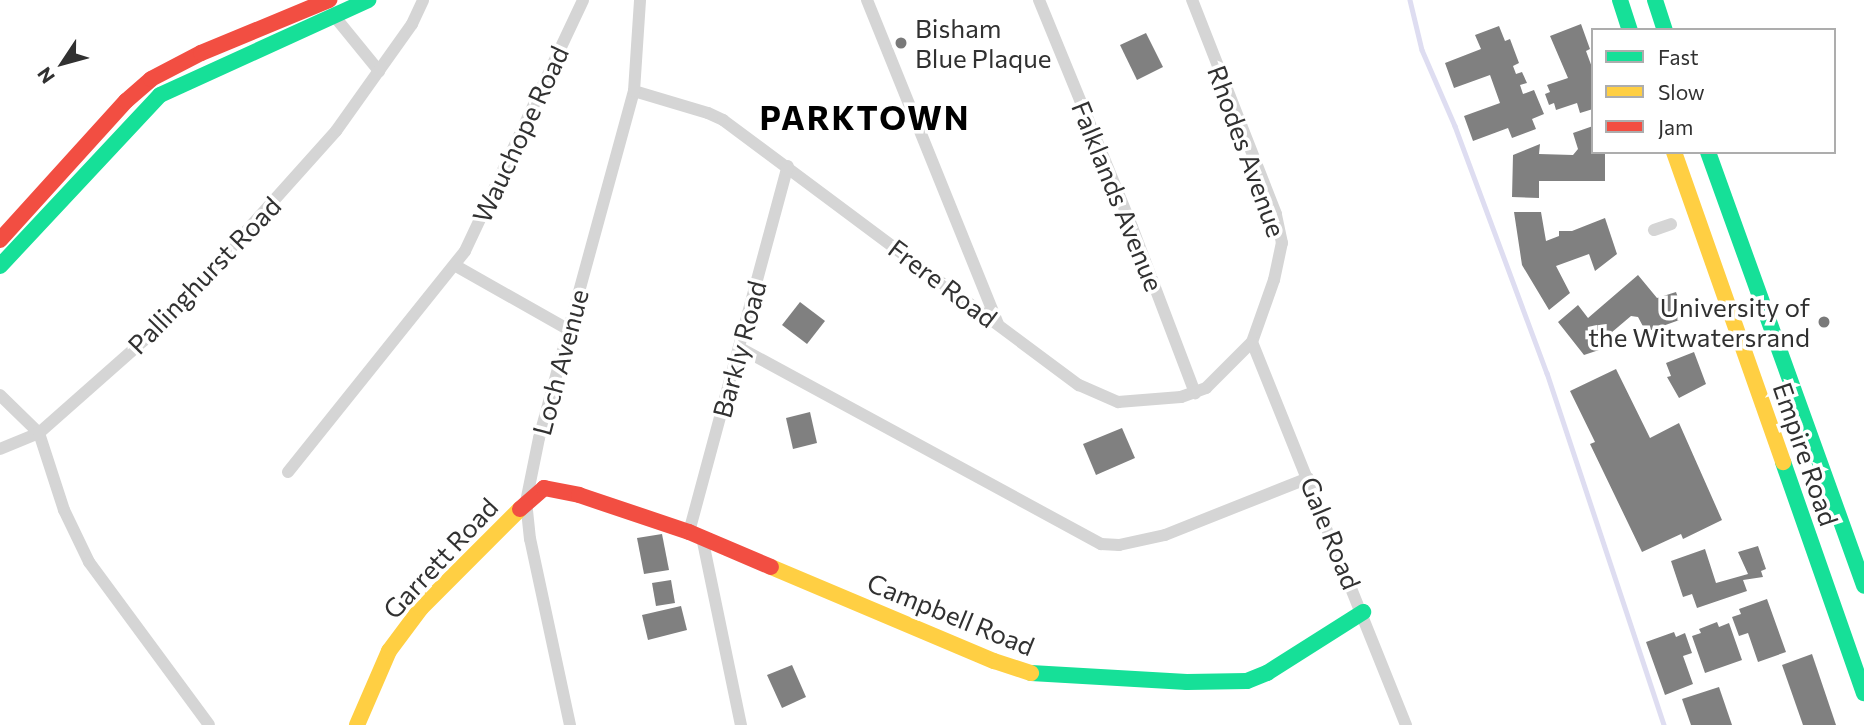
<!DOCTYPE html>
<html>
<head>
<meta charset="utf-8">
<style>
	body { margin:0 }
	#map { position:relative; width:1864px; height:725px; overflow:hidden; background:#fff; font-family:Commissioner,sans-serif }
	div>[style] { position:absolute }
	.stream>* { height:4.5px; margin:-2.25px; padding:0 2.25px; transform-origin:2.25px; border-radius:2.25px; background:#deddf1 }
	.building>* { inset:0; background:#808080 }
	.street>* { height:12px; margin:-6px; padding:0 6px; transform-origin:6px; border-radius:6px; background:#d5d5d5 }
	.fast>* { height:16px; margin:-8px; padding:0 8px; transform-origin:8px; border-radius:8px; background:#16e098 }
	.slow>* { height:16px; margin:-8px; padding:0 8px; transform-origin:8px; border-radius:8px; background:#ffcf43 }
	.jam>* { height:16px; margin:-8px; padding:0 8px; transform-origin:8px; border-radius:8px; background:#f24e42 }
	.dots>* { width:19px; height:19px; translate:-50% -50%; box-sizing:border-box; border:4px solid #fff; border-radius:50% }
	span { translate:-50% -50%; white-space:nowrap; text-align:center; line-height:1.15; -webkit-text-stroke:7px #fff; paint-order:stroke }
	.poi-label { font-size:26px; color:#313131 }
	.left { translate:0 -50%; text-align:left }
	.right { translate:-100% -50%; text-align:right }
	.street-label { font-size:26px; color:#313131 }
	.district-label { font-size:33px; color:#000; font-weight:700; letter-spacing:2px }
	.legend { position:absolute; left:1591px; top:28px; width:245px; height:126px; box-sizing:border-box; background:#fff; border:2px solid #adadad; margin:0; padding:9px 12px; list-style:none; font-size:21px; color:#313131 }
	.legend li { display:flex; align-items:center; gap:14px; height:35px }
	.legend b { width:35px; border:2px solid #adadad }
	.north { position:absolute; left:28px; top:28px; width:70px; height:70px; -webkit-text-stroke:5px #fff; paint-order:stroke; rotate:234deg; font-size:19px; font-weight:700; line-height:28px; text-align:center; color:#313131 }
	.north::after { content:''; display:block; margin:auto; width:24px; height:32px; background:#313131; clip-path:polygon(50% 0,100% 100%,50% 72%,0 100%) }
</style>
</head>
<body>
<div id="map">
	<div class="stream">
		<div style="left:1410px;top:0;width:51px;rotate:76.5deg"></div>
		<div style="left:1422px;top:50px;width:83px;rotate:66.5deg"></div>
		<div style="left:1455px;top:126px;width:264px;rotate:69.6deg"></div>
		<div style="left:1547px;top:373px;width:371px;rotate:71.6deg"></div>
	</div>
	<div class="building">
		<div style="clip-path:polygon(1581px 24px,1590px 49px,1586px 51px,1593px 70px,1593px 109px,1580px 113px,1577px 103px,1556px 110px,1554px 103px,1549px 105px,1545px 94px,1550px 92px,1547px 85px,1568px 78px,1550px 36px)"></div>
		<div style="clip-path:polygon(1499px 26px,1505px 41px,1510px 39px,1519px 63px,1513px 66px,1516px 74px,1522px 72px,1527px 83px,1520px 85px,1523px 94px,1534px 90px,1544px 114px,1532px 119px,1536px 129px,1512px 138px,1508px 128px,1473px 141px,1464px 116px,1500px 103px,1490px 75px,1454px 88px,1445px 63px,1481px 49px,1475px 35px)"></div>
		<div style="clip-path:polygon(1146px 33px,1163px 67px,1137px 80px,1120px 45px)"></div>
		<div style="clip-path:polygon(1593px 126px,1593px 152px,1605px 152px,1605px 181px,1539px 181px,1539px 198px,1512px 197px,1513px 155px,1540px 144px,1539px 154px,1573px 155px,1578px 149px,1573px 133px)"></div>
		<div style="clip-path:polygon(1514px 212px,1541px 212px,1546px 241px,1559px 236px,1559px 231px,1572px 231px,1605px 218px,1617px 254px,1595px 271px,1589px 254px,1556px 266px,1570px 293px,1549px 310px,1522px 265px)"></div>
		<div style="clip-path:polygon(1638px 275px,1657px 298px,1676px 292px,1685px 318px,1646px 332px,1638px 317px,1631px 316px,1605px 338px,1611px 346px,1584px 355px,1558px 322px,1578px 305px,1588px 318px)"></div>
		<div style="clip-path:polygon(800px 302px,825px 321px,807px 344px,782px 325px)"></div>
		<div style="clip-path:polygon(1694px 352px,1706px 384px,1679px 398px,1667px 377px,1671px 376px,1666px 363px)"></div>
		<div style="clip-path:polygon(1616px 369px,1650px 438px,1679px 423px,1722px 520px,1683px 539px,1681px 534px,1642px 552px,1590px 444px,1595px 442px,1570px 391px)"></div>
		<div style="clip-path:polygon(810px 412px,817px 443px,793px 449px,786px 418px)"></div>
		<div style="clip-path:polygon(1122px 428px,1135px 458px,1096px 475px,1083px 444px)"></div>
		<div style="clip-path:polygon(662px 534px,669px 570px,644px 574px,637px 538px)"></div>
		<div style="clip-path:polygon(1758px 546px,1766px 569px,1761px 571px,1763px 577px,1743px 580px,1747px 591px,1697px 608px,1692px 594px,1683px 597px,1671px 561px,1705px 549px,1716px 583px,1748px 574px,1738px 552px)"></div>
		<div style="clip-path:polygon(671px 580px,675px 603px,656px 606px,652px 583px)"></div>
		<div style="clip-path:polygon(1767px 599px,1786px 652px,1758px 662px,1748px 633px,1739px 636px,1732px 617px,1741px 614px,1739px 609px)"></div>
		<div style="clip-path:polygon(681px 606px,687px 630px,648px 640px,642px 615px)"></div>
		<div style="clip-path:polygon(1717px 622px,1719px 627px,1729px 623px,1742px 660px,1705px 673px,1692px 636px,1701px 633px,1699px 629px)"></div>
		<div style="clip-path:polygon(1674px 632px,1676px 637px,1685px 633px,1692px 653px,1683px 656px,1693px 684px,1665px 695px,1646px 642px)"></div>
		<div style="clip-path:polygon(1812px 654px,1836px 725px,1803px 725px,1782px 665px)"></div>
		<div style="clip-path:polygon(792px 665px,806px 697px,782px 708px,767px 675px)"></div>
		<div style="clip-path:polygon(1719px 687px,1732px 725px,1691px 725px,1682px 699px)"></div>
	</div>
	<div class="street">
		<div style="left:867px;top:0;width:349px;rotate:68deg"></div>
		<div style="left:1039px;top:0;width:245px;rotate:67.7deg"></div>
		<div style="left:1132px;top:227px;width:178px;rotate:69.2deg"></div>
		<div style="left:335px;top:17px;width:70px;rotate:50.8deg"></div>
		<div style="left:634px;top:91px;width:77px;rotate:16.6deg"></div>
		<div style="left:708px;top:113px;width:17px;rotate:25deg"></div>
		<div style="left:723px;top:120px;width:444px;rotate:36.7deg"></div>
		<div style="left:1079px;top:385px;width:43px;rotate:23.6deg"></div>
		<div style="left:1118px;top:402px;width:63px;rotate:-4.5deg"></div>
		<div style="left:1181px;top:397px;width:27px;rotate:-20deg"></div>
		<div style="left:1206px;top:388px;width:65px;rotate:-45deg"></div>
		<div style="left:1252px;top:342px;width:66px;rotate:-70.5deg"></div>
		<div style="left:1274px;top:280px;width:38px;rotate:-78deg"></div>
		<div style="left:1282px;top:243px;width:30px;rotate:-102deg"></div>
		<div style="left:1276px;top:214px;width:230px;rotate:-111.4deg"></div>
		<div style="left:1654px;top:230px;width:18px;rotate:-19deg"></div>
		<div style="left:456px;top:266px;width:130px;rotate:29.5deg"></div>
		<div style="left:1252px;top:342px;width:413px;rotate:68.1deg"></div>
		<div style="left:740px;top:348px;width:411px;rotate:28.5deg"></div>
		<div style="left:1101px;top:544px;width:18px;rotate:3deg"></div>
		<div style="left:1119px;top:545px;width:47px;rotate:-12.3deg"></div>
		<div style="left:1165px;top:535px;width:154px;rotate:-21.7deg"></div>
		<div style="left:0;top:395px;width:54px;rotate:44.3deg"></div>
		<div style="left:39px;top:433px;width:81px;rotate:72deg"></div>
		<div style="left:64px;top:510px;width:58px;rotate:64.3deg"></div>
		<div style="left:89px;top:562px;width:202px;rotate:53.6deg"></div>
		<div style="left:0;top:449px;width:42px;rotate:-22.3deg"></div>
		<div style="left:39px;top:433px;width:139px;rotate:-41.5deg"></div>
		<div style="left:143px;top:341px;width:91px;rotate:-45.9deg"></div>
		<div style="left:206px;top:276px;width:195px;rotate:-48.1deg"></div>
		<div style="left:336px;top:131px;width:131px;rotate:-54.6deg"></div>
		<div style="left:412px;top:24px;width:26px;rotate:-65deg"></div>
		<div style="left:288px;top:472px;width:283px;rotate:-51.3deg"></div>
		<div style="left:465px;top:251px;width:277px;rotate:-64.8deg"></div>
		<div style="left:689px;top:532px;width:379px;rotate:-74.9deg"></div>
		<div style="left:702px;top:537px;width:192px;rotate:78.3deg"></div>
		<div style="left:570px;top:725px;width:190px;rotate:-102.1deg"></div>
		<div style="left:530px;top:539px;width:37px;rotate:-96deg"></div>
		<div style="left:526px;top:502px;width:65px;rotate:-78.5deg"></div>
		<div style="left:539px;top:438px;width:360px;rotate:-74.7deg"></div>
		<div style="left:634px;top:91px;width:91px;rotate:-86.2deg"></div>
	</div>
	<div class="fast">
		<div style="left:1620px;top:0;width:32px;rotate:72deg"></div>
		<div style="left:1655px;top:0;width:32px;rotate:72deg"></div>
		<div style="left:1708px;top:152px;width:461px;rotate:70.2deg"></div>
		<div style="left:0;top:266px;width:234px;rotate:-46.9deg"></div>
		<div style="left:160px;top:95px;width:229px;rotate:-24.5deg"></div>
		<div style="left:1783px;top:462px;width:245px;rotate:70.7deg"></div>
		<div style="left:1031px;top:673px;width:156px;rotate:3.3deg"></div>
		<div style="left:1187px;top:682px;width:60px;rotate:-1deg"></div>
		<div style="left:1247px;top:681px;width:22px;rotate:-22deg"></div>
		<div style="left:1267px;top:673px;width:114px;rotate:-32.4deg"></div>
	</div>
	<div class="slow">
		<div style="left:1674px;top:152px;width:329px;rotate:70.6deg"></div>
		<div style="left:771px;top:567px;width:242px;rotate:22.9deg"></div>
		<div style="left:994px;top:661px;width:39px;rotate:18deg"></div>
		<div style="left:357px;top:725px;width:81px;rotate:-66.6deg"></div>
		<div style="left:389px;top:651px;width:54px;rotate:-53.3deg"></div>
		<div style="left:421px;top:608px;width:140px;rotate:-45deg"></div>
	</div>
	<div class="jam">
		<div style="left:0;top:240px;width:188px;rotate:-47.8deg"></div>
		<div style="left:126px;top:101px;width:33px;rotate:-41deg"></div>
		<div style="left:151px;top:79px;width:56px;rotate:-27.5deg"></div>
		<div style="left:201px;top:53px;width:139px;rotate:-22.5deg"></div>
		<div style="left:520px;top:509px;width:32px;rotate:-41deg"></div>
		<div style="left:544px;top:488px;width:36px;rotate:11deg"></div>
		<div style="left:579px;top:495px;width:116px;rotate:18.6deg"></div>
		<div style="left:689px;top:532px;width:89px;rotate:23.1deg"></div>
	</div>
	<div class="dots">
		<div style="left:901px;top:43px;background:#797979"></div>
		<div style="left:1824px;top:322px;background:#797979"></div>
	</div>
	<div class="poi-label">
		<span class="left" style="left:915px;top:43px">Bisham<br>Blue Plaque</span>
		<span class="right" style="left:1810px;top:322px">University of<br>the Witwatersrand</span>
	</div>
	<div class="street-label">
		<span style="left:520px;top:134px;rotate:-65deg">Wauchope Road</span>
		<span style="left:1247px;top:151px;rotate:70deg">Rhodes Avenue</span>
		<span style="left:1118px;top:196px;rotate:68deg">Falklands Avenue</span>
		<span style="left:204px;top:275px;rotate:-46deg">Pallinghurst Road</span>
		<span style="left:943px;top:283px;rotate:37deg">Frere Road</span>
		<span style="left:739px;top:349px;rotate:-75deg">Barkly Road</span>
		<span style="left:560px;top:362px;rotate:-75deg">Loch Avenue</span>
		<span style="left:1806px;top:454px;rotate:71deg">Empire Road</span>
		<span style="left:1331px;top:533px;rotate:68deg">Gale Road</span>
		<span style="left:440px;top:558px;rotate:-47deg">Garrett Road</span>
		<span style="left:951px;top:614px;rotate:22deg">Campbell Road</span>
	</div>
	<div class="district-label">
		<span style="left:865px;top:117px">PARKTOWN</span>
	</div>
	<ul class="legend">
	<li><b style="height:9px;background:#16e098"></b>Fast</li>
	<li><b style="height:9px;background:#ffcf43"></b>Slow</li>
	<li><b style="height:9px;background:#f24e42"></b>Jam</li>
	</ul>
	<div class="north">N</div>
</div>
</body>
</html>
